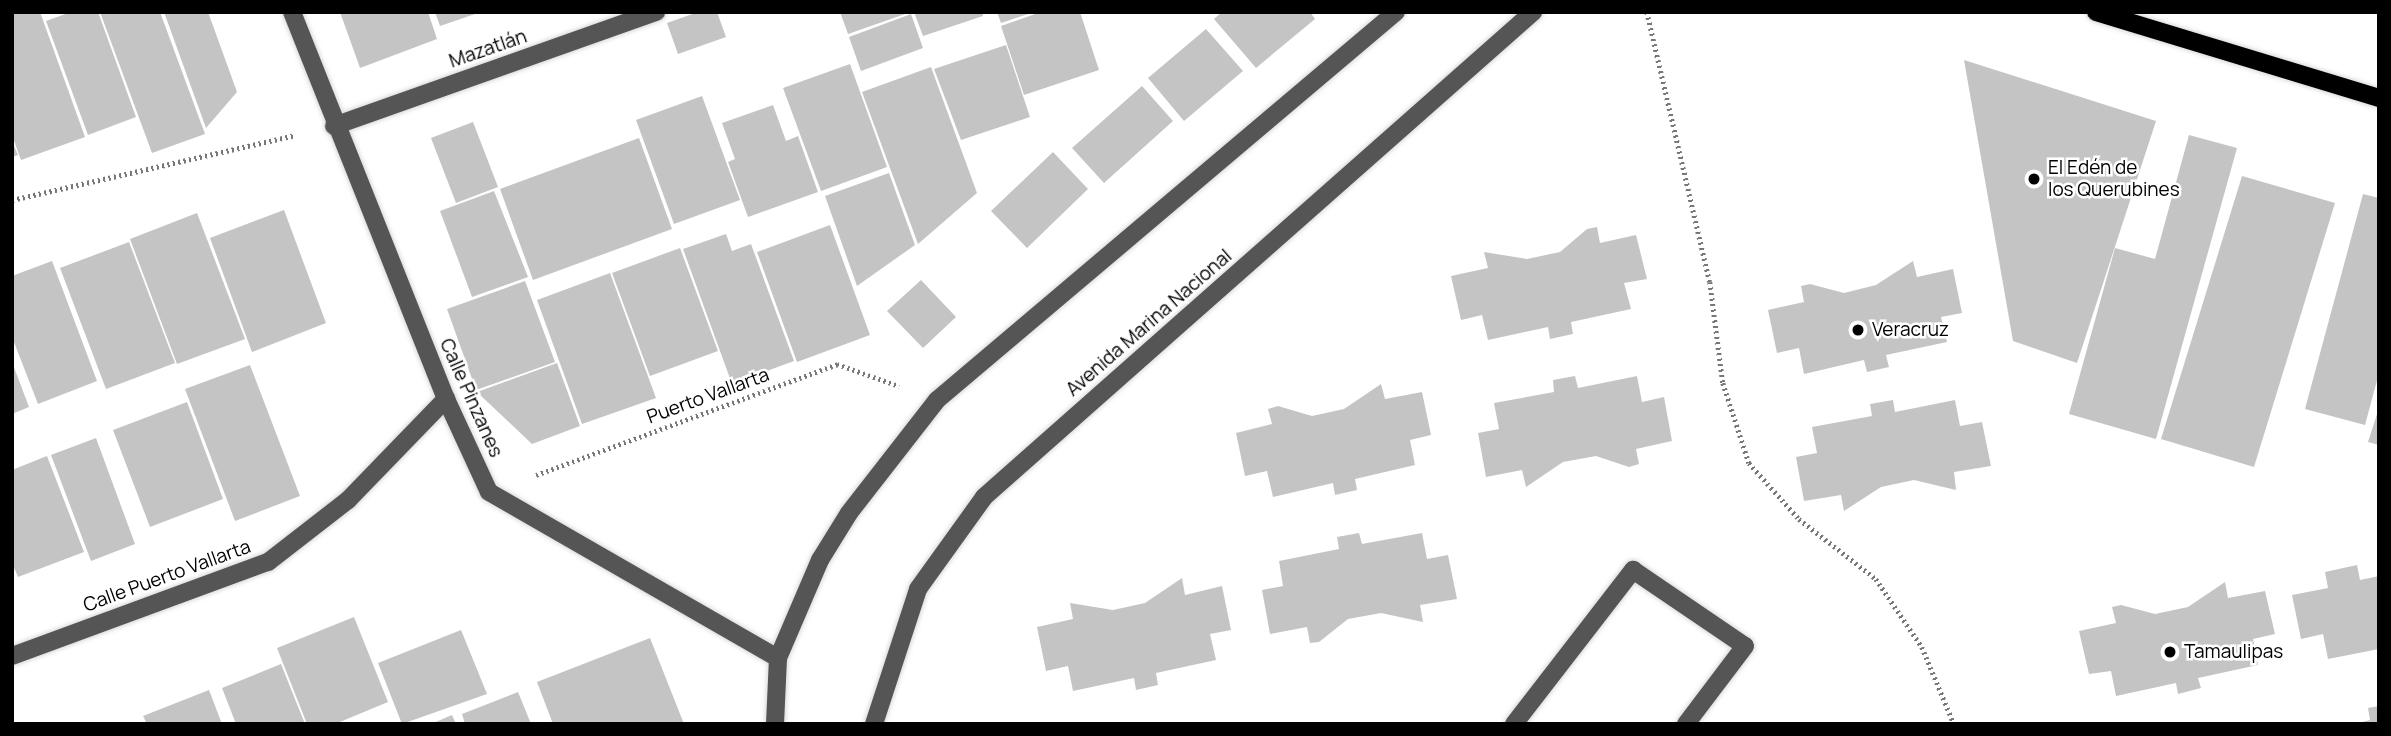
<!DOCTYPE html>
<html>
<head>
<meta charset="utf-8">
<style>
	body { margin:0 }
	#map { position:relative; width:2391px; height:736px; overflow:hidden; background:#fff; font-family:Manrope,sans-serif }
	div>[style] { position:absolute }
	.building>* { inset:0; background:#c4c4c4 }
	.path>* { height:4.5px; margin-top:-2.25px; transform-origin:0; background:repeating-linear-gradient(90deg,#777 0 2px,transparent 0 5.5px) }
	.roads { filter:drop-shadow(0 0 2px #dbdbdb) drop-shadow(0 0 2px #dbdbdb) }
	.minor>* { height:18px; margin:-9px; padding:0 9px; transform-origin:9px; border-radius:9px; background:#555 }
	.major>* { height:18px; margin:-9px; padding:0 9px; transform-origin:9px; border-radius:9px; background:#000 }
	.dots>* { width:19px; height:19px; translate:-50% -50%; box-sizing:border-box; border:4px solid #fff; border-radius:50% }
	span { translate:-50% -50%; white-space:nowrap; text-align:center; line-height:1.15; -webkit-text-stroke:5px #fff; paint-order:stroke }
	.street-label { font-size:19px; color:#000 }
	.poi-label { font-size:19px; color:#000 }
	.left { translate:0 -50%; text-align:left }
	.frame { position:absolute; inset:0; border:14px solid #000; pointer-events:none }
</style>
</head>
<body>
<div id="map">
	<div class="building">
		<div style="clip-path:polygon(12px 12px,40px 12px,85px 137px,21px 160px,12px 135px)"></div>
		<div style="clip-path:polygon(71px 12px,98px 12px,136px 117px,88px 135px,46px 21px)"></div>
		<div style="clip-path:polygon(100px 12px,160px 12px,205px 134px,152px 153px)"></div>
		<div style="clip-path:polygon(164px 12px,208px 12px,237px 92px,206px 128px)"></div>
		<div style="clip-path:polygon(340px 12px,428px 12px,437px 39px,360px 68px)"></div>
		<div style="clip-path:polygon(435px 12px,478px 12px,478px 13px,440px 26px)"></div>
		<div style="clip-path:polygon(698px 12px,717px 12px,726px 37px,678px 54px,667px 23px)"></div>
		<div style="clip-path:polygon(840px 12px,908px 12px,908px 13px,848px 34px)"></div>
		<div style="clip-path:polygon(914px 12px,982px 12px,983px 16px,923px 36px)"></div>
		<div style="clip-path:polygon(997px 12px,1031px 12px,1031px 13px,1001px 23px)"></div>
		<div style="clip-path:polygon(1041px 12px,1080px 12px,1099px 70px,1024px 95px,1001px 26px)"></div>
		<div style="clip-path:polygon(1222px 12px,1310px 12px,1315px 19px,1256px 68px,1214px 19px)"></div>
		<div style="clip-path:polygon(911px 14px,923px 48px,861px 71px,849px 37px)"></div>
		<div style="clip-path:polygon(1206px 29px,1243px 71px,1184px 121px,1148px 78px)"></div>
		<div style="clip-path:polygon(1006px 45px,1030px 117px,961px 140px,934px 69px)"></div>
		<div style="clip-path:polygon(1964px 60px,2156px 121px,2077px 363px,2013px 341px)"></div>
		<div style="clip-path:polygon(850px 64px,887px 167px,821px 191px,783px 88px)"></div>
		<div style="clip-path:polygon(931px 67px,977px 193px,918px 244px,862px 92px)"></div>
		<div style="clip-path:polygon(1142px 86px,1173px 121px,1104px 183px,1072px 148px)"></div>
		<div style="clip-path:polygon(702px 96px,740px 200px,674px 224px,636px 120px)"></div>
		<div style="clip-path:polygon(773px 105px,786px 141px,798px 136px,818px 192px,748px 217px,728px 162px,735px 159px,722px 123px)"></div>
		<div style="clip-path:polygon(473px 122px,498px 187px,456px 203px,431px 138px)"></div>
		<div style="clip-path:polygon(2189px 135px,2237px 148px,2156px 439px,2069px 414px,2115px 248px,2155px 259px)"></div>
		<div style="clip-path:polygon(639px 138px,672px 229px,533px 280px,500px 189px)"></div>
		<div style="clip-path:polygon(12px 141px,18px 155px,12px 157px)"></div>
		<div style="clip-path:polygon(1053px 152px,1088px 189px,1027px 248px,991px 211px)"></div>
		<div style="clip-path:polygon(889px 173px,915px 245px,857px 286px,825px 196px)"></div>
		<div style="clip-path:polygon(2242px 176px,2335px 203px,2254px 467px,2161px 439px)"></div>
		<div style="clip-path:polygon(494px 191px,528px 277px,472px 297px,440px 211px)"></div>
		<div style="clip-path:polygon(2363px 194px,2379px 198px,2379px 373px,2365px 425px,2305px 409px)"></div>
		<div style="clip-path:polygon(284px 210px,326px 323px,252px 352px,210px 238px)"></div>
		<div style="clip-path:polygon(197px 213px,245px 339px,177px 364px,130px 239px)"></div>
		<div style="clip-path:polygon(830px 225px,870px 335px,797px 362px,757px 252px)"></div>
		<div style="clip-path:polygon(1597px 227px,1600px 243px,1636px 235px,1647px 279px,1624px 283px,1631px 309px,1571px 322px,1573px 334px,1550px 339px,1548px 327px,1488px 340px,1482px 315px,1461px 320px,1451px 276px,1488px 268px,1484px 252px,1527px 259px,1560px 252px,1587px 229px)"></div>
		<div style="clip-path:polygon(726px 234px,732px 251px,751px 244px,794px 361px,732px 384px,683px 249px)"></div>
		<div style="clip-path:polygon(129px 242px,175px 363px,106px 389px,60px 268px)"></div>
		<div style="clip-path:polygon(680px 248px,718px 351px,650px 376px,612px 273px)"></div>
		<div style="clip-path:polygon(52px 261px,97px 381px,38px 404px,12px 337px,12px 276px)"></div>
		<div style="clip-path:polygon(1913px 261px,1917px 277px,1953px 269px,1962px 313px,1941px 317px,1947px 342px,1886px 355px,1889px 367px,1867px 372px,1864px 360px,1804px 374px,1799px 348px,1777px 353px,1768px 310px,1804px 302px,1801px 286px,1810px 284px,1844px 293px,1876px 285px)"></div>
		<div style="clip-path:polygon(610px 273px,656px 398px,582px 424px,537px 300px)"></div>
		<div style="clip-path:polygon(921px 280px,956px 317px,923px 348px,887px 311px)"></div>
		<div style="clip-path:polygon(525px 281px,555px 362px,476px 390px,447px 309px)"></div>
		<div style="clip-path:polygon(12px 362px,29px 407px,12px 414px)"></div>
		<div style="clip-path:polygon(557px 363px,580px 426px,532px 444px,477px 392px)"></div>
		<div style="clip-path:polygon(250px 365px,300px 496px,235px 521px,185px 389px)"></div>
		<div style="clip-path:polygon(1575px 376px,1578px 388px,1637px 376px,1642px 402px,1664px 397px,1672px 441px,1636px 449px,1639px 464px,1629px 467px,1596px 456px,1563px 462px,1526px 487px,1522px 470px,1486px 477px,1478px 433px,1499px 429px,1494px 403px,1554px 392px,1553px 380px)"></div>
		<div style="clip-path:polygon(1381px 384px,1385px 399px,1422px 392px,1431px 435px,1410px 440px,1415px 465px,1355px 479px,1357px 490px,1335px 495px,1333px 483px,1273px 497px,1267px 471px,1245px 476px,1236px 433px,1272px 424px,1268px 409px,1278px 406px,1312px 416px,1344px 409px)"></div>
		<div style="clip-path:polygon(1893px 400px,1895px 412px,1955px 400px,1960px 426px,1982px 422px,1991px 466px,1954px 472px,1956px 490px,1914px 480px,1881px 487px,1844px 511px,1841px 495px,1804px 501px,1796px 457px,1817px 453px,1812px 427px,1872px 416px,1870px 404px)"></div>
		<div style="clip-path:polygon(187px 402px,223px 499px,150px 527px,113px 430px)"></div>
		<div style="clip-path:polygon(2378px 411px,2379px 411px,2379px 445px,2368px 442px)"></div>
		<div style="clip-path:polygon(96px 438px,135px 544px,91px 561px,51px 455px)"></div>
		<div style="clip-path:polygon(47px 456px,84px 552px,18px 577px,12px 563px,12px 470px)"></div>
		<div style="clip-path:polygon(1359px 533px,1362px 544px,1422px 533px,1427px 559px,1448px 555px,1457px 599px,1420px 605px,1423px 622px,1381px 613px,1348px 619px,1319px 642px,1310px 643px,1307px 627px,1270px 634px,1262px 590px,1283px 586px,1279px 561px,1339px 549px,1337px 537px)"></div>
		<div style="clip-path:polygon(2357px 565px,2360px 580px,2379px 576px,2379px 649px,2328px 659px,2323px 634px,2301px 639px,2292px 595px,2328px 588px,2325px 572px)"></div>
		<div style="clip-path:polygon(1182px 578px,1185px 595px,1222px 586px,1231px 630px,1210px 634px,1216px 660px,1156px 673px,1158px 685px,1136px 690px,1134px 678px,1073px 691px,1068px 666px,1046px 671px,1037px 627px,1073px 619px,1070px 603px,1113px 610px,1145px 603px)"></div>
		<div style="clip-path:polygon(2225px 582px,2228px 598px,2265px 591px,2275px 634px,2253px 639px,2258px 665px,2198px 678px,2201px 688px,2178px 694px,2176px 683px,2116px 696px,2111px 671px,2089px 674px,2079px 631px,2116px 623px,2112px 607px,2121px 605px,2155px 614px,2188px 607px)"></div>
		<div style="clip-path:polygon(354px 617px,388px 702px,335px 724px,307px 724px,277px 648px)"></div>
		<div style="clip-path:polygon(461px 630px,487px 694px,402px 724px,378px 663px)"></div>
		<div style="clip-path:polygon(650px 638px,684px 724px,553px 724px,537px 682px)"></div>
		<div style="clip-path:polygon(281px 664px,305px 724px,236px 724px,222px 688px)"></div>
		<div style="clip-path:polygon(209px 690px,222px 724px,147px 724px,143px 716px)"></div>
		<div style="clip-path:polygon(518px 692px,531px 724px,465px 724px,462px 714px)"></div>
		<div style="clip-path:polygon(2379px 706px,2379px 724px,2355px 724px,2370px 720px,2368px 708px)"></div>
		<div style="clip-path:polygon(452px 715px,456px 724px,431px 724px)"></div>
	</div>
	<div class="path">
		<div style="left:1647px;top:12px;width:277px;rotate:76.9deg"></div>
		<div style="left:1710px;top:282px;width:102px;rotate:82.7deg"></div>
		<div style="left:1723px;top:383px;width:84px;rotate:72deg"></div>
		<div style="left:1749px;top:463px;width:75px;rotate:48.2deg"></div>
		<div style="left:1799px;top:519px;width:98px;rotate:37.9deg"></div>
		<div style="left:1876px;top:579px;width:82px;rotate:55.9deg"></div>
		<div style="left:1922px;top:647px;width:83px;rotate:67.4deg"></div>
		<div style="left:12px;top:200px;width:291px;rotate:-12.9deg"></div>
		<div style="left:536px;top:475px;width:321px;rotate:-20.2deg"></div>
		<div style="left:837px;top:364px;width:66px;rotate:19.5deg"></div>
	</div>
	<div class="roads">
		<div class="minor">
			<div style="left:292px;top:12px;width:417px;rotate:68.3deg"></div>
			<div style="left:446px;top:399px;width:102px;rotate:65.2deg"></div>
			<div style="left:489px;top:492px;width:333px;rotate:29.9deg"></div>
			<div style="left:334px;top:126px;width:342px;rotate:-19.5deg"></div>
			<div style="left:12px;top:656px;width:273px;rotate:-20.2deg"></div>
			<div style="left:268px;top:562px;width:101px;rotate:-37.8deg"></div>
			<div style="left:348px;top:500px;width:141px;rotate:-45.9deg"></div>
			<div style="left:775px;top:724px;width:66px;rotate:-87.4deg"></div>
			<div style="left:778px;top:658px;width:107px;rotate:-66.8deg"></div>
			<div style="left:820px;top:560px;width:55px;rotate:-58.3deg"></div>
			<div style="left:849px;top:513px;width:143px;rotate:-52.1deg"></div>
			<div style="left:937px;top:400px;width:601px;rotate:-40.21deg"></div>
			<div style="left:874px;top:724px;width:142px;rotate:-71.9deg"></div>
			<div style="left:918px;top:589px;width:113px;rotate:-54.3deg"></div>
			<div style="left:984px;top:497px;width:733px;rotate:-41.46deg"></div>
			<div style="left:1514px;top:724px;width:195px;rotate:-52.3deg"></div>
			<div style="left:1633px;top:570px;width:135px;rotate:34.2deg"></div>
			<div style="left:1745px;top:646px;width:98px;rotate:127.1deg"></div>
		</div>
		<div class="major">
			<div style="left:2096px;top:12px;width:296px;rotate:16.9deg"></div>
		</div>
	</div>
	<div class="dots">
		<div style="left:2034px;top:179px;background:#000"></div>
		<div style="left:1858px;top:330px;background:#000"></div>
		<div style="left:2170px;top:652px;background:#000"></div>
	</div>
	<div class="street-label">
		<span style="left:488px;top:49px;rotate:-19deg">Mazatlán</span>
		<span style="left:1149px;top:323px;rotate:-41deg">Avenida Marina Nacional</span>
		<span style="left:708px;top:396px;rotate:-20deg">Puerto Vallarta</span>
		<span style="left:471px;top:398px;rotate:66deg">Calle Pinzanes</span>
		<span style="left:167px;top:576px;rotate:-20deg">Calle Puerto Vallarta</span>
	</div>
	<div class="poi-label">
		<span class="left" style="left:2048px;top:179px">El Edén de<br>los Querubines</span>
		<span class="left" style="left:1872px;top:330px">Veracruz</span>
		<span class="left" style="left:2184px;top:652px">Tamaulipas</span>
	</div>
	<div class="frame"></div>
</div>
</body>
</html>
